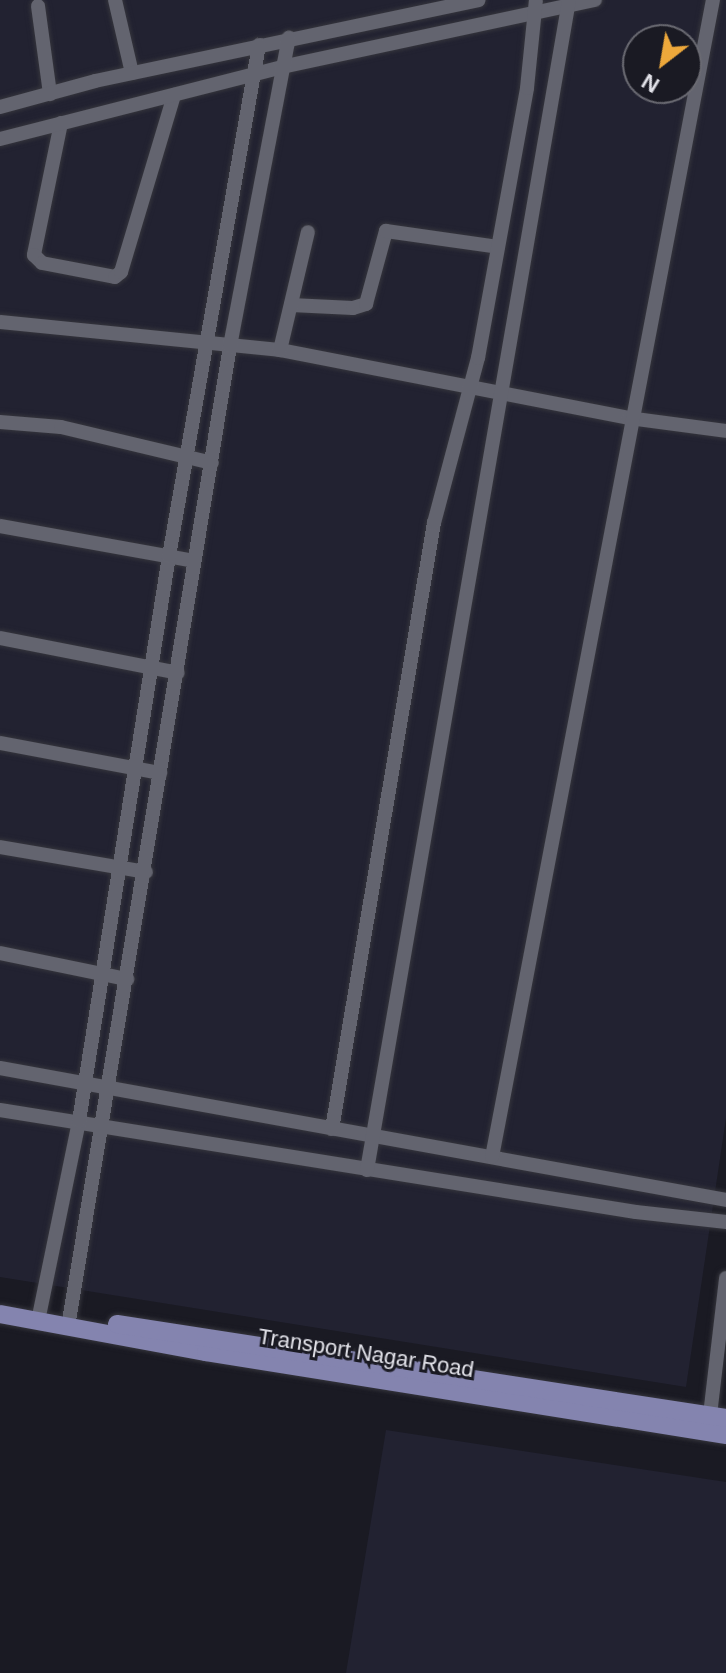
<!DOCTYPE html>
<html>
<head>
<meta charset="utf-8">
<style>
	body { margin:0 }
	#map { position:relative; width:726px; height:1673px; overflow:hidden; background:#1a1a23; font-family:Helvetica,sans-serif }
	div>[style] { position:absolute }
	.built>* { inset:0; background:#222231 }
	.roads { filter:drop-shadow(0 0 2px #35353c) drop-shadow(0 0 2px #35353c) }
	.minor>* { height:14px; margin:-7px; padding:0 7px; transform-origin:7px; border-radius:7px; background:#63646f }
	.major>* { height:18px; margin:-9px; padding:0 9px; transform-origin:9px; border-radius:9px; background:#8484af }
	span { translate:-50% -50%; white-space:nowrap; text-align:center; line-height:1.15; -webkit-text-stroke:6px #1a1a23; paint-order:stroke }
	.street-label { font-size:22px; color:#e1e1e8 }
	.north { position:absolute; left:622px; top:24px; width:80px; height:80px; box-sizing:border-box; background:#1a1a23; border:2px solid #6a6a72; border-radius:50%; rotate:211deg; font-size:22px; font-weight:700; line-height:32px; text-align:center; color:#e1e1e8 }
	.north::after { content:''; display:block; margin:auto; width:28px; height:36px; background:#eda83b; clip-path:polygon(50% 0,100% 100%,50% 72%,0 100%) }
</style>
</head>
<body>
<div id="map">
	<div class="built">
		<div style="clip-path:polygon(evenodd,0 0,726px 0,726px 1118px,686px 1387px,0 1277px,0 0,638px 40px,686px 40px,686px 88px,638px 88px,638px 40px)"></div>
		<div style="clip-path:polygon(386px 1430px,726px 1482px,726px 1673px,346px 1673px)"></div>
	</div>
	<div class="roads">
		<div class="minor">
			<div style="left:115px;top:0;width:75px;rotate:76.9deg"></div>
			<div style="left:38px;top:6px;width:89px;rotate:82.2deg"></div>
			<div style="left:0;top:107px;width:98px;rotate:-15.3deg"></div>
			<div style="left:95px;top:81px;width:392px;rotate:-11.9deg"></div>
			<div style="left:61px;top:123px;width:135px;rotate:101.6deg"></div>
			<div style="left:34px;top:255px;width:11px;rotate:45deg"></div>
			<div style="left:42px;top:263px;width:74px;rotate:10.9deg"></div>
			<div style="left:115px;top:277px;width:8px;rotate:-40deg"></div>
			<div style="left:121px;top:272px;width:185px;rotate:-73.3deg"></div>
			<div style="left:0;top:139px;width:291px;rotate:-14.3deg"></div>
			<div style="left:282px;top:67px;width:320px;rotate:-12.1deg"></div>
			<div style="left:291px;top:305px;width:62px;rotate:2.8deg"></div>
			<div style="left:353px;top:308px;width:14px;rotate:-17deg"></div>
			<div style="left:366px;top:304px;width:76px;rotate:-74.7deg"></div>
			<div style="left:386px;top:231px;width:113px;rotate:8.1deg"></div>
			<div style="left:0;top:322px;width:281px;rotate:5.7deg"></div>
			<div style="left:280px;top:350px;width:356px;rotate:11deg"></div>
			<div style="left:629px;top:418px;width:98px;rotate:7.6deg"></div>
			<div style="left:280px;top:350px;width:121px;rotate:-76.7deg"></div>
			<div style="left:0;top:422px;width:61px;rotate:4.7deg"></div>
			<div style="left:61px;top:427px;width:155px;rotate:13.4deg"></div>
			<div style="left:0;top:526px;width:197px;rotate:10.2deg"></div>
			<div style="left:0;top:638px;width:181px;rotate:11.1deg"></div>
			<div style="left:0;top:743px;width:163px;rotate:10.6deg"></div>
			<div style="left:0;top:847px;width:148px;rotate:9.7deg"></div>
			<div style="left:0;top:953px;width:130px;rotate:11.6deg"></div>
			<div style="left:0;top:1068px;width:738px;rotate:10.3deg"></div>
			<div style="left:0;top:1110px;width:644px;rotate:9.11deg"></div>
			<div style="left:636px;top:1212px;width:91px;rotate:6.3deg"></div>
			<div style="left:332px;top:1129px;width:615px;rotate:-80.45deg"></div>
			<div style="left:434px;top:523px;width:171px;rotate:-75.1deg"></div>
			<div style="left:478px;top:358px;width:274px;rotate:-79.7deg"></div>
			<div style="left:527px;top:88px;width:88px;rotate:-84.2deg"></div>
			<div style="left:492px;top:1157px;width:1178px;rotate:-79.19deg"></div>
			<div style="left:367px;top:1170px;width:1187px;rotate:-80.2deg"></div>
			<div style="left:38px;top:1321px;width:204px;rotate:-78.4deg"></div>
			<div style="left:79px;top:1121px;width:572px;rotate:-80.95deg"></div>
			<div style="left:169px;top:556px;width:519px;rotate:-80.01deg"></div>
			<div style="left:68px;top:1327px;width:994px;rotate:-80.62deg"></div>
			<div style="left:230px;top:346px;width:314px;rotate:-79.2deg"></div>
			<div style="left:710px;top:1415px;width:138px;rotate:-83.3deg"></div>
		</div>
		<div class="major">
			<div style="left:0;top:1314px;width:209px;rotate:10.5deg"></div>
			<div style="left:206px;top:1352px;width:527px;rotate:9.07deg"></div>
			<div style="left:117px;top:1324px;width:616px;rotate:8.77deg"></div>
		</div>
	</div>
	<div class="street-label">
		<span style="left:366px;top:1353px;rotate:9deg">Transport Nagar Road</span>
	</div>
	<div class="north">N</div>
</div>
</body>
</html>
